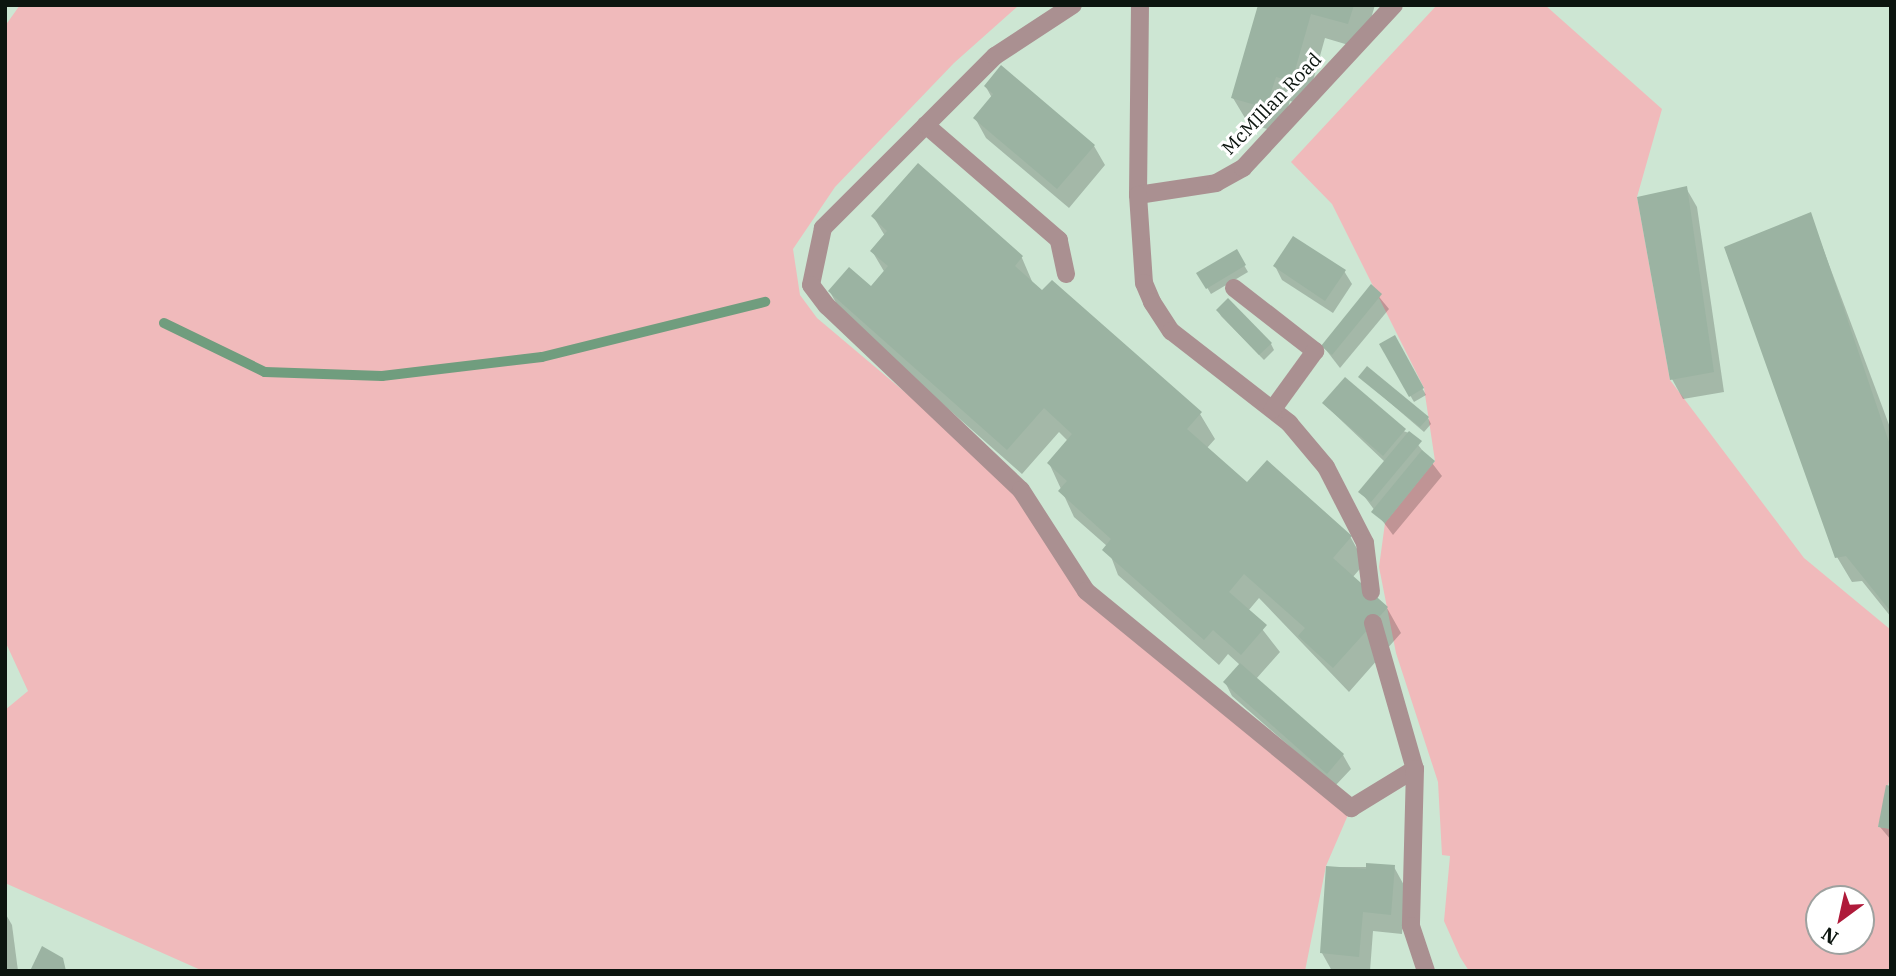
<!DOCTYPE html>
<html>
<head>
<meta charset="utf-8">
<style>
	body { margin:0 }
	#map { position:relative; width:1896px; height:976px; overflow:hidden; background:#cde6d3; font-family:"IBM Plex Serif",serif }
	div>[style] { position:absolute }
	.green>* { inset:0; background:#f0babb }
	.shadow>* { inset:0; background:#0003 }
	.stream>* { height:10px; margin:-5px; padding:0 5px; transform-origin:5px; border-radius:5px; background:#709d7e }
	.building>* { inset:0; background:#9bb3a2 }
	.lane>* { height:18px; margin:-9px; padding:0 9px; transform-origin:9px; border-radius:9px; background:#aa9091 }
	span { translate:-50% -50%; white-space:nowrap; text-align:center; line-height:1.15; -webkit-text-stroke:6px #fff; paint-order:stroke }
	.street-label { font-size:19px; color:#0c150f }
	.frame { position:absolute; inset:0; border:7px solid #0c150f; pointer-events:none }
	.north { position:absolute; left:1805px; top:885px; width:70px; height:70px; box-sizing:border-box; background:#fff; border:2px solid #9ea19f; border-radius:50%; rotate:213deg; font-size:19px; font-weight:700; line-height:28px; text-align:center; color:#0c150f }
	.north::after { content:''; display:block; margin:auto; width:24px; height:32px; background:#af1a3a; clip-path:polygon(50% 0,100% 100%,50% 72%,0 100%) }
</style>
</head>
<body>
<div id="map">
	<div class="green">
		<div style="clip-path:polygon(20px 5px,1019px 5px,954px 63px,835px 187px,793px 249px,800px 295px,817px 318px,1021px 490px,1086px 591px,1351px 808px,1326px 866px,1305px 971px,203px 971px,5px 883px,5px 710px,28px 691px,5px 641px,5px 26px)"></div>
		<div style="clip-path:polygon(evenodd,1437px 5px,1545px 5px,1662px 109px,1637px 197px,1670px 380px,1804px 558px,1891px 630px,1891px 773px,1878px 827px,1891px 829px,1891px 971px,1469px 971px,1460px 957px,1444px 921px,1450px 856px,1442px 855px,1438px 782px,1396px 653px,1379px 567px,1385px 523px,1435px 461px,1424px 388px,1332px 204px,1291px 162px,1437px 5px,1819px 899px,1861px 899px,1861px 941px,1819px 941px,1819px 899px)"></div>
	</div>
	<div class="shadow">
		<div style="clip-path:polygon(1260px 5px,1375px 5px,1362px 49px,1325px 38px,1306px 106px,1290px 101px,1280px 133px,1248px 123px,1233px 98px)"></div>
		<div style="clip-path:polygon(986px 87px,1094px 146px,1105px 165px,1069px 208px,986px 138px,975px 118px,992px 98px)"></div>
		<div style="clip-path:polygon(918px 166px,1022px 258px,1034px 286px,1200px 414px,1215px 439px,1207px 448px,1247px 484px,1267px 463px,1351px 538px,1365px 563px,1352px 578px,1387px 608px,1401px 633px,1349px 692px,1259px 598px,1248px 611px,1280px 652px,1256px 679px,1343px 755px,1351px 769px,1335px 786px,1232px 696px,1225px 682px,1240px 665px,1228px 654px,1219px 665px,1118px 575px,1107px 546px,1074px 517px,1049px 463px,1068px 441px,1059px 432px,1022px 474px,844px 317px,830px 292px,871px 289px,885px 273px,872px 251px,885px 236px,873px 216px)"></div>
		<div style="clip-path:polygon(1686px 188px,1697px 207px,1724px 392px,1683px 399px,1672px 379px)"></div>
		<div style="clip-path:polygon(1810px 214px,1891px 430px,1891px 617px,1862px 581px,1852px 582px,1837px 557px)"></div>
		<div style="clip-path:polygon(1236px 251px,1248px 272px,1211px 294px,1199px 274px)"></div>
		<div style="clip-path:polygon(1275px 266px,1344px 271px,1352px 284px,1333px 313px,1282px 280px)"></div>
		<div style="clip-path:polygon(1371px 287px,1389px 309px,1340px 368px,1323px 346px)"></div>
		<div style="clip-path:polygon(1228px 300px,1271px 344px,1274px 350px,1264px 360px,1221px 316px,1218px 310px)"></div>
		<div style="clip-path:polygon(1394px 338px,1426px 395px,1414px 402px,1381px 345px)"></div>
		<div style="clip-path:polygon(1360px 377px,1428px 418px,1431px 424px,1424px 432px)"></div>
		<div style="clip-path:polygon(1324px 404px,1409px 433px,1442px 476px,1393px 535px,1361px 492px,1385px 462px)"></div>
		<div style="clip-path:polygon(1891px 788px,1891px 840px,1880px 827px)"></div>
		<div style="clip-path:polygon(1328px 867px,1394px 867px,1405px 887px,1402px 934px,1373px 931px,1370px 971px,1332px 971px,1322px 953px)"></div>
		<div style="clip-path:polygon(5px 913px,12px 925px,18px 971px,5px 971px)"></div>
	</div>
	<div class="stream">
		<div style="left:164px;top:323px;width:112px;rotate:25.9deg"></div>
		<div style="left:265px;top:372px;width:117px;rotate:2deg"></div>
		<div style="left:382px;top:376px;width:161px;rotate:-6.8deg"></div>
		<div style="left:542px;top:357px;width:230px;rotate:-13.9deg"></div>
	</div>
	<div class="building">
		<div style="clip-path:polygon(1258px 5px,1354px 5px,1348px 24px,1311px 14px,1292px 81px,1276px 77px,1266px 108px,1231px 98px)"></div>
		<div style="clip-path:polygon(1001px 65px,1095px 145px,1057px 189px,973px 118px,993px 94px,984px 86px)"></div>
		<div style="clip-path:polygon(918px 163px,1023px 256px,1015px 266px,1042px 290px,1052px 280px,1202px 412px,1187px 429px,1247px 482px,1267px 460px,1352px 536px,1333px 558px,1388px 607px,1333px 668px,1298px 636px,1305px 628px,1244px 574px,1229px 592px,1267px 625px,1241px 655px,1213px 630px,1204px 640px,1102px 550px,1111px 539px,1058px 491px,1067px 481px,1047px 463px,1072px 434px,1044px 408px,1007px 450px,828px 291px,849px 267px,871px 286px,888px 266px,870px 251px,887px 231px,871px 216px)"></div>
		<div style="clip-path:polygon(1687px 186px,1714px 372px,1670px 380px,1637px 197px)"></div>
		<div style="clip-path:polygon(1811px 212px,1891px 448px,1891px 612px,1846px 556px,1835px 558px,1724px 247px)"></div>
		<div style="clip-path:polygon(1293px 236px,1346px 270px,1325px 301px,1273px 266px)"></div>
		<div style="clip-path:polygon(1237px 249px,1246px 265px,1206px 289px,1196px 273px)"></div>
		<div style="clip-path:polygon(1371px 284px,1382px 294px,1332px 355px,1321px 346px)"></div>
		<div style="clip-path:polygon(1228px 298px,1272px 343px,1259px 355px,1216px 310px)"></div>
		<div style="clip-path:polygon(1395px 335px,1424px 388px,1409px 397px,1379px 344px)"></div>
		<div style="clip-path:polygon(1367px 366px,1429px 417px,1420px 427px,1358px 377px)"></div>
		<div style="clip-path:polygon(1345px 377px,1406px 429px,1383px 456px,1322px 403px)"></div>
		<div style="clip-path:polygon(1409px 431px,1422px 441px,1371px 502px,1358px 492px)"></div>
		<div style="clip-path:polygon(1422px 450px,1435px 461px,1385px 523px,1371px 512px)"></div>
		<div style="clip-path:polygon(1240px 663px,1344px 754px,1327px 774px,1223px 682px)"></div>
		<div style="clip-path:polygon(1886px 785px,1891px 786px,1891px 829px,1878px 827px)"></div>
		<div style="clip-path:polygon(1366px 863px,1395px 865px,1391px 915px,1363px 912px,1359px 957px,1320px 953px,1326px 866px,1366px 869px)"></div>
		<div style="clip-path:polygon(42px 946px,63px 958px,66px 971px,30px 971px)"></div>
	</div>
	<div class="lane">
		<div style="left:1140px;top:5px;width:190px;rotate:90.6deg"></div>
		<div style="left:1138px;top:195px;width:79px;rotate:-8.7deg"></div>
		<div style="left:1216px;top:183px;width:31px;rotate:-29deg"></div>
		<div style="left:1243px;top:168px;width:222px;rotate:-47.2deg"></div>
		<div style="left:926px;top:125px;width:146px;rotate:135deg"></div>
		<div style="left:823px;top:228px;width:58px;rotate:101.9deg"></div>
		<div style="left:811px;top:285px;width:26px;rotate:53deg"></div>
		<div style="left:827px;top:306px;width:267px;rotate:43.5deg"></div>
		<div style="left:1021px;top:490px;width:120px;rotate:57.2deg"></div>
		<div style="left:1086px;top:591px;width:343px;rotate:39.3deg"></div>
		<div style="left:1351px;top:808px;width:75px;rotate:-31.4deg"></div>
		<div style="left:1138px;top:195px;width:88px;rotate:86.1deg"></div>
		<div style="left:1144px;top:283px;width:21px;rotate:67deg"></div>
		<div style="left:1152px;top:302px;width:35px;rotate:57deg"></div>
		<div style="left:1171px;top:331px;width:150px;rotate:37.9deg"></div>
		<div style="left:1289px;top:423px;width:57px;rotate:49.9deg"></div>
		<div style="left:1326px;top:467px;width:85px;rotate:62.8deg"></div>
		<div style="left:1365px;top:543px;width:49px;rotate:83deg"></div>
		<div style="left:1066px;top:274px;width:35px;rotate:-102deg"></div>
		<div style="left:1059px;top:240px;width:176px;rotate:-139.2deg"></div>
		<div style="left:926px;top:125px;width:98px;rotate:-45deg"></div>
		<div style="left:995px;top:56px;width:93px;rotate:-33.2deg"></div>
		<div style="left:1234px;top:288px;width:103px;rotate:37.9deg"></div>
		<div style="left:1315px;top:351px;width:72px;rotate:125.9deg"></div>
		<div style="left:1373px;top:623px;width:152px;rotate:74deg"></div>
		<div style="left:1415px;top:769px;width:157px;rotate:91.5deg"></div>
		<div style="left:1411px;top:926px;width:47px;rotate:71.6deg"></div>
	</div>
	<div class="street-label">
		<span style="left:1272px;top:104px;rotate:-46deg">McMIllan Road</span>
	</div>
	<div class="frame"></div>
	<div class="north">N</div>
</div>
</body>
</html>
